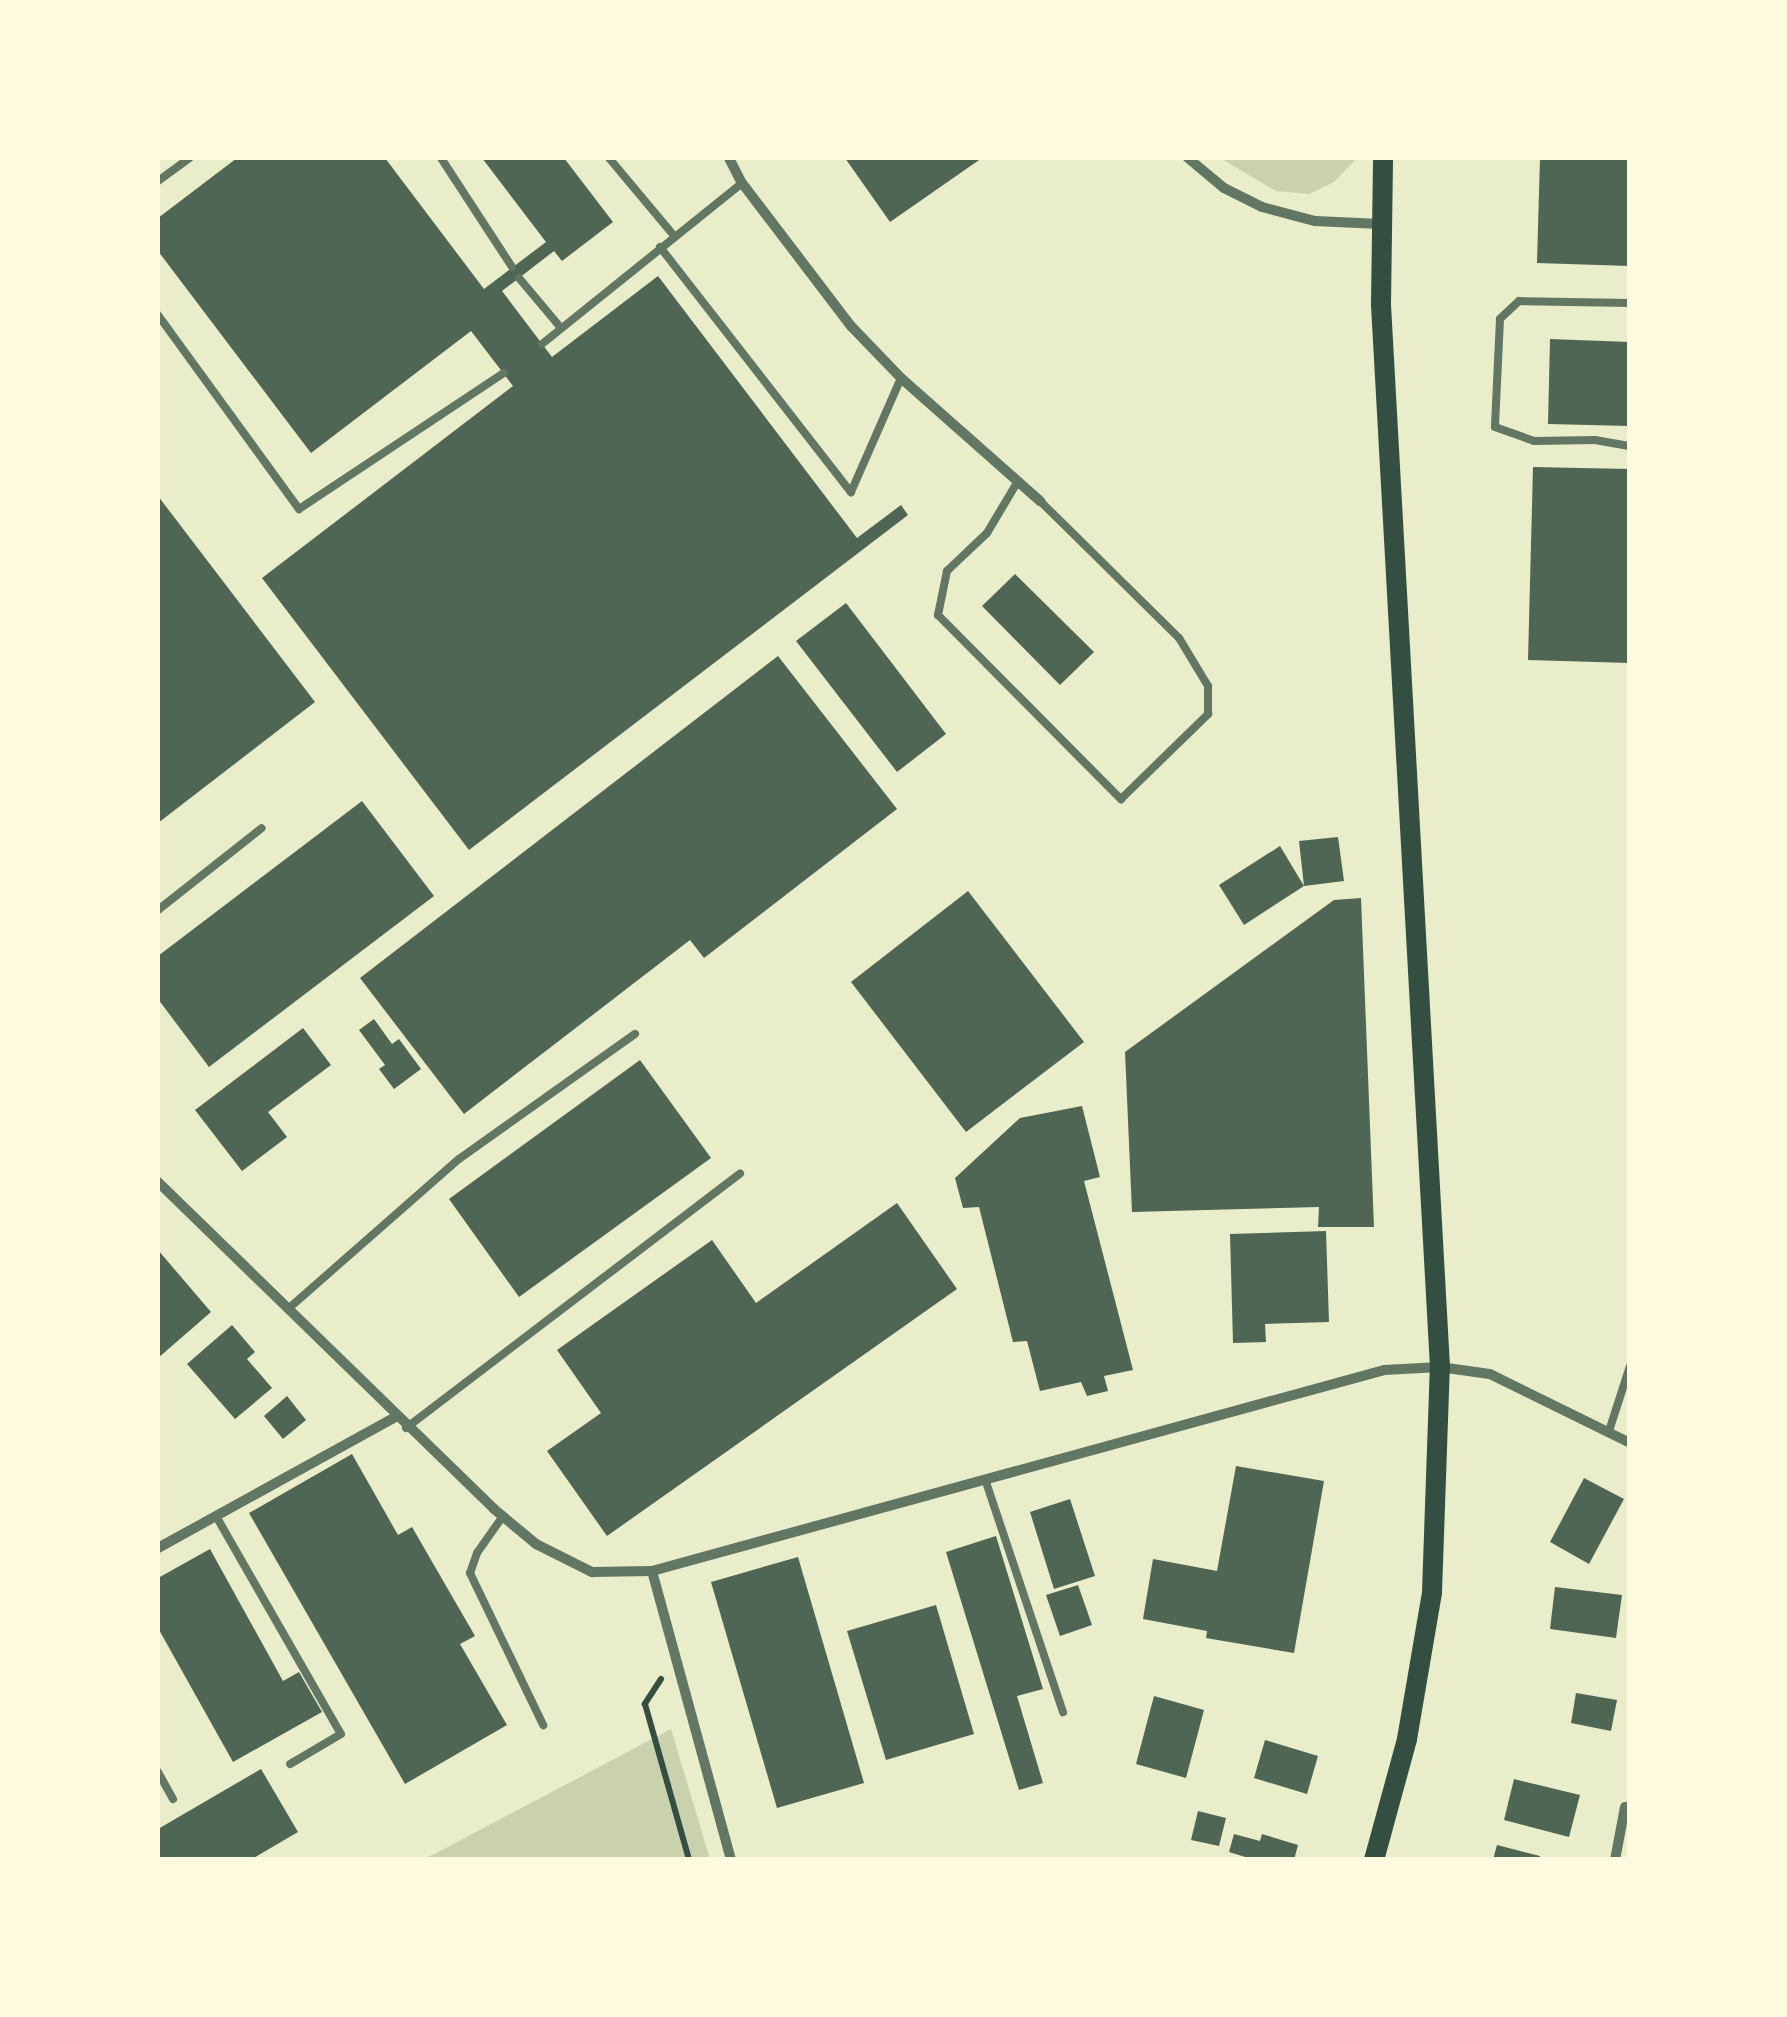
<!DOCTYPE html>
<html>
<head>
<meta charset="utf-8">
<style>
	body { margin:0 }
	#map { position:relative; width:1787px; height:2017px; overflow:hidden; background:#e9edc9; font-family:"IBM Plex Sans",sans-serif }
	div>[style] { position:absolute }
	.green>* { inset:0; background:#cad2ad }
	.building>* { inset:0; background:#4f6655 }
	.path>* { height:6px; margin:-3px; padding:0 3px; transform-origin:3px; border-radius:3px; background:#344e41 }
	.service>* { height:8px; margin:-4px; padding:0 4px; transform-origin:4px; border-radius:4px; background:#617663 }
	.minor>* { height:10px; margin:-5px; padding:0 5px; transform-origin:5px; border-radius:5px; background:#617663 }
	.secondary>* { height:20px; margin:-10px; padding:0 10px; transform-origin:10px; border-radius:10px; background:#344e41 }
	span { translate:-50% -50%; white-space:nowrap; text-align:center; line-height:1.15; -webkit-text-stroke:9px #fefae0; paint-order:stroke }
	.frame { position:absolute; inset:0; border:160px solid #fefae0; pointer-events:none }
</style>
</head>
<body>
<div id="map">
	<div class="green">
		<div style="clip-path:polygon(1220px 158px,1357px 158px,1334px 182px,1309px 194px,1276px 191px)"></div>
		<div style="clip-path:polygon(671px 1729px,710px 1859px,423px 1860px)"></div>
	</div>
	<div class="building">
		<div style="clip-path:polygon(237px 158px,385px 158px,484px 289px,546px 242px,482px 158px,564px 158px,613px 222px,562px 261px,554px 251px,502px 291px,552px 357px,658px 276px,857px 538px,901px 505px,908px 515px,469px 850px,262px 578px,513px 386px,471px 331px,311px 453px,158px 251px,158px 218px)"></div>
		<div style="clip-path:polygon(845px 158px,982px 158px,890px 222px)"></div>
		<div style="clip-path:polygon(1540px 158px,1630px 158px,1630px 266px,1537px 263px)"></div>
		<div style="clip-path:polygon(1550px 339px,1630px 342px,1630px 426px,1548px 424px)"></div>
		<div style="clip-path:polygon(1533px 467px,1630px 469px,1630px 663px,1528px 660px)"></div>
		<div style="clip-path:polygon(158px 496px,315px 702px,158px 823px)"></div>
		<div style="clip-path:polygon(1015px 574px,1094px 652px,1060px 685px,982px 606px)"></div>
		<div style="clip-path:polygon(846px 603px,946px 734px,897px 772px,796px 641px)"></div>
		<div style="clip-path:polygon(778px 656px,897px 809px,704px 958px,690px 940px,464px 1114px,360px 978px)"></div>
		<div style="clip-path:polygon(362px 801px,434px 896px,209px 1067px,158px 999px,158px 956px)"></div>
		<div style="clip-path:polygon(1338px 837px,1344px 881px,1304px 886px,1299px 841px)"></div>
		<div style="clip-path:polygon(1280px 846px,1304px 886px,1244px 925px,1219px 885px)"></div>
		<div style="clip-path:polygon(968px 891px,1084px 1042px,966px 1132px,851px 982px)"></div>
		<div style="clip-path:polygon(1361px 898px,1374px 1227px,1318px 1227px,1319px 1207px,1132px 1212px,1125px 1052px,1334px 900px)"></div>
		<div style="clip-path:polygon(374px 1019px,392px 1044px,399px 1039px,421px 1069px,394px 1089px,379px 1069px,385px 1065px,359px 1030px)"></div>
		<div style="clip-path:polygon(303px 1028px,331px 1065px,268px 1112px,287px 1137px,242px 1171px,195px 1110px)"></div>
		<div style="clip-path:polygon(640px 1060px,711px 1158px,519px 1297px,449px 1199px)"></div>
		<div style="clip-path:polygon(1082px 1106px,1100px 1177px,1084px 1181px,1133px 1370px,1104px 1376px,1108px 1391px,1087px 1396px,1081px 1382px,1040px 1391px,1027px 1341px,1013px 1342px,979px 1207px,963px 1208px,955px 1178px,1020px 1118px)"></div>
		<div style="clip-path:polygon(897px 1203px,957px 1289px,607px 1536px,547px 1451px,601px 1413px,557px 1350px,712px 1240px,756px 1303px)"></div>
		<div style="clip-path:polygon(1326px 1231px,1329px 1322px,1265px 1324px,1266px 1342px,1233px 1343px,1230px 1234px)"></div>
		<div style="clip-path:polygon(158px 1250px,211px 1312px,158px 1358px)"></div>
		<div style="clip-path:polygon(232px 1325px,255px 1352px,247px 1359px,272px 1388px,235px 1419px,187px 1364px)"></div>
		<div style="clip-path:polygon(287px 1396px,306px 1420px,283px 1439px,264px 1416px)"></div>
		<div style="clip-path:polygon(352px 1454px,398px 1535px,412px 1527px,475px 1636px,460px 1644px,507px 1725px,405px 1784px,249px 1513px)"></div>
		<div style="clip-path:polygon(1236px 1466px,1324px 1481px,1294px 1653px,1206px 1638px,1207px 1631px,1143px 1619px,1153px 1559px,1217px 1571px)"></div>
		<div style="clip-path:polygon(1584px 1478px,1624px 1499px,1589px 1564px,1550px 1542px)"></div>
		<div style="clip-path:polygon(1070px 1499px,1095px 1576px,1054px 1589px,1030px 1512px)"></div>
		<div style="clip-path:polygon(996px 1536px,1043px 1689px,1017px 1696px,1043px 1783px,1019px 1790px,946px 1552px)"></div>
		<div style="clip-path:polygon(210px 1549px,283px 1681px,299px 1672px,322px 1712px,233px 1762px,158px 1628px,158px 1578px)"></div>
		<div style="clip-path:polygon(798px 1557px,864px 1783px,777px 1808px,711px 1582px)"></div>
		<div style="clip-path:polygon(1078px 1585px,1092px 1625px,1060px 1636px,1046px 1595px)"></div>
		<div style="clip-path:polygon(1555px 1587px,1622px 1595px,1616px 1638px,1550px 1629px)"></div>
		<div style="clip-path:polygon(936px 1605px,974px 1734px,886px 1760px,847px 1631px)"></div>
		<div style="clip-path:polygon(1576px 1693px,1617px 1700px,1611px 1731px,1571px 1723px)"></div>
		<div style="clip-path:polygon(1154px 1696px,1204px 1710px,1186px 1778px,1136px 1764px)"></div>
		<div style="clip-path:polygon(1265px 1740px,1318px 1756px,1307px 1794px,1254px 1778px)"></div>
		<div style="clip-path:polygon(261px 1769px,298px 1832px,250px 1860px,158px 1860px,158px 1829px)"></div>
		<div style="clip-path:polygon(1514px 1779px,1580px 1795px,1569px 1837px,1504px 1820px)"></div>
		<div style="clip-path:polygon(1198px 1811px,1226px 1818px,1219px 1846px,1191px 1840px)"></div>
		<div style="clip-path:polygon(1234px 1834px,1260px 1841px,1262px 1834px,1298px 1845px,1294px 1860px,1255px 1860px,1229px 1852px)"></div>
		<div style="clip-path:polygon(1497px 1845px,1540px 1856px,1539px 1860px,1493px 1860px)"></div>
	</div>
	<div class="path">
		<div style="left:661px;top:1679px;width:30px;rotate:123deg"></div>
		<div style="left:645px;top:1704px;width:162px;rotate:74.2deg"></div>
	</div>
	<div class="service">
		<div style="left:441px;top:158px;width:130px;rotate:56.9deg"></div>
		<div style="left:609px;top:158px;width:103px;rotate:50.1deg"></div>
		<div style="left:158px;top:181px;width:39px;rotate:-36deg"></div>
		<div style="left:660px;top:247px;width:311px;rotate:52.1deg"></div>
		<div style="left:851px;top:492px;width:124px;rotate:-66.3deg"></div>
		<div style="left:519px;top:278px;width:65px;rotate:50deg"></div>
		<div style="left:1630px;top:303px;width:111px;rotate:-179deg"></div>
		<div style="left:1519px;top:301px;width:26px;rotate:137deg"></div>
		<div style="left:1500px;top:319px;width:108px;rotate:92.7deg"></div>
		<div style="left:1495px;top:427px;width:41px;rotate:19.7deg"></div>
		<div style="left:1534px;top:441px;width:61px;rotate:-0.9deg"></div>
		<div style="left:1595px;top:440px;width:36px;rotate:10deg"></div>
		<div style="left:158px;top:315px;width:240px;rotate:54deg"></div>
		<div style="left:299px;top:509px;width:246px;rotate:-33.6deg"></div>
		<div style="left:542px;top:344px;width:257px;rotate:-38.8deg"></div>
		<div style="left:1018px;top:481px;width:61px;rotate:120.8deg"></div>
		<div style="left:987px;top:533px;width:55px;rotate:136.5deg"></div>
		<div style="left:947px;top:571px;width:45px;rotate:101.6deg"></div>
		<div style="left:938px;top:615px;width:260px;rotate:45.2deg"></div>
		<div style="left:1121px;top:799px;width:122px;rotate:-44.3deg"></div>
		<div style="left:1208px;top:714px;width:28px;rotate:-90deg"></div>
		<div style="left:1208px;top:686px;width:56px;rotate:-121.1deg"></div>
		<div style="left:1179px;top:638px;width:195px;rotate:-135.4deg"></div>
		<div style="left:158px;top:910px;width:132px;rotate:-38.3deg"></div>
		<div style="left:288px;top:1309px;width:227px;rotate:-41.3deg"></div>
		<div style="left:459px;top:1159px;width:216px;rotate:-35.4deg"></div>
		<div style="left:406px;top:1428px;width:420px;rotate:-37.3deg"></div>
		<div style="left:1609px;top:1431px;width:68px;rotate:-72.1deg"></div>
		<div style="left:985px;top:1479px;width:246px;rotate:71.5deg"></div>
		<div style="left:216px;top:1516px;width:251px;rotate:60.2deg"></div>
		<div style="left:341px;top:1734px;width:59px;rotate:149.5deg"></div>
		<div style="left:503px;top:1516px;width:45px;rotate:125.1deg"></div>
		<div style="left:477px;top:1553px;width:21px;rotate:109deg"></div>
		<div style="left:470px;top:1573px;width:169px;rotate:64.3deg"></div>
		<div style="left:158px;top:1772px;width:31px;rotate:61deg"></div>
	</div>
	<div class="minor">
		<div style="left:729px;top:158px;width:28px;rotate:63deg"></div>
		<div style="left:742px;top:183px;width:180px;rotate:52.7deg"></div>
		<div style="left:851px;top:326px;width:72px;rotate:46.1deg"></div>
		<div style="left:901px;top:378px;width:186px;rotate:41.5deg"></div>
		<div style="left:1188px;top:158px;width:47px;rotate:39.8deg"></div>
		<div style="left:1224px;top:188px;width:42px;rotate:26.6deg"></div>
		<div style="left:1262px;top:207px;width:55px;rotate:14.8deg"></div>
		<div style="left:1315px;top:221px;width:65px;rotate:2.6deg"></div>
		<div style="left:158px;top:1182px;width:469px;rotate:44.2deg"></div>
		<div style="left:494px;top:1509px;width:55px;rotate:39.8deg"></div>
		<div style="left:536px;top:1544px;width:63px;rotate:26.6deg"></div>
		<div style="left:592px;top:1572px;width:60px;rotate:-1deg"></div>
		<div style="left:652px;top:1571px;width:759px;rotate:-15.35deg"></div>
		<div style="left:1384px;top:1370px;width:56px;rotate:-3.1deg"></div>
		<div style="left:1440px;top:1367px;width:50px;rotate:8deg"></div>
		<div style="left:1490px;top:1374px;width:156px;rotate:26.2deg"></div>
		<div style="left:158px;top:1548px;width:271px;rotate:-28.9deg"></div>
		<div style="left:652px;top:1571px;width:300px;rotate:74.7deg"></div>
		<div style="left:1615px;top:1860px;width:54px;rotate:-79.3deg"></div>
	</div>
	<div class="secondary">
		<div style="left:1374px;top:1860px;width:125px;rotate:-74.7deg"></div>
		<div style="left:1407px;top:1739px;width:149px;rotate:-80.3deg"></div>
		<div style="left:1432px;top:1592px;width:225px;rotate:-88deg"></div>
		<div style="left:1440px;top:1367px;width:1065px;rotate:-93.18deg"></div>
		<div style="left:1381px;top:304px;width:146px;rotate:-89.2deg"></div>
	</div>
	<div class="frame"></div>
</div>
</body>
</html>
